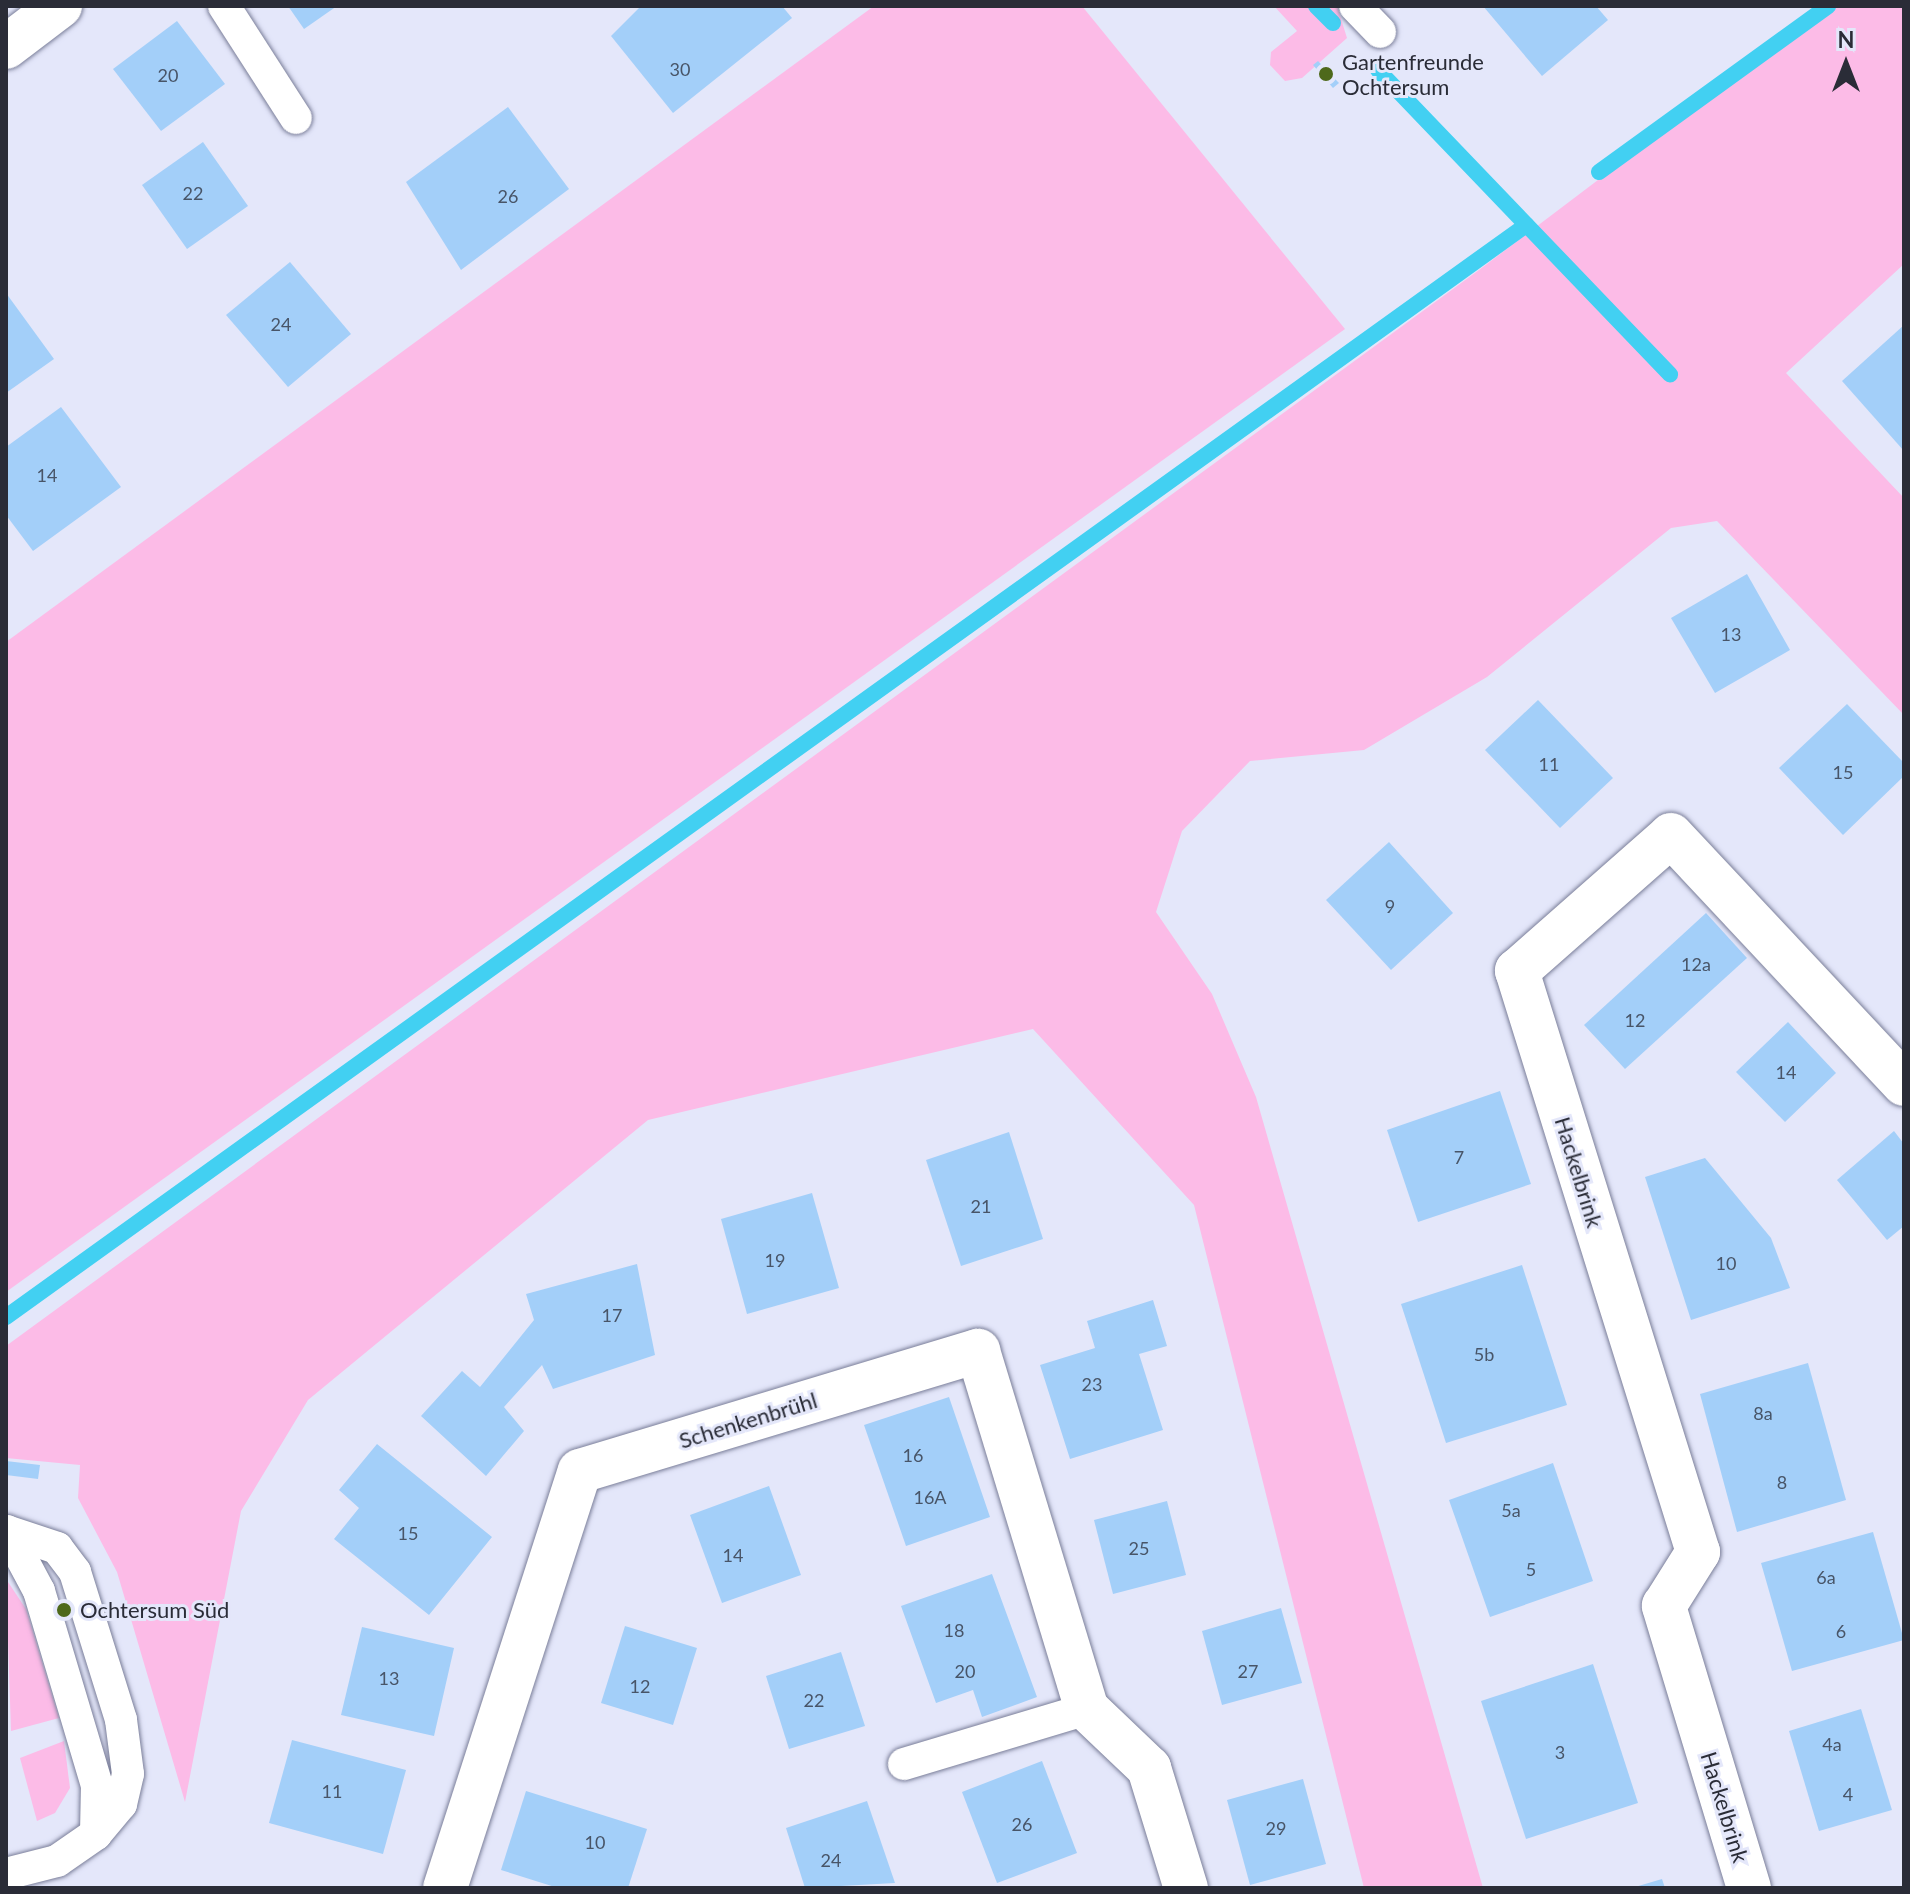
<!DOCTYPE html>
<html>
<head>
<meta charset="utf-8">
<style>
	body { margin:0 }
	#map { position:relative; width:1910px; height:1894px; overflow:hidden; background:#e4e7fa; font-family:Lato,sans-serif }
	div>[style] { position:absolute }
	.green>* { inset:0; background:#fcbbe7 }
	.stream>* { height:16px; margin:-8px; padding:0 8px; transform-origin:8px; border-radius:8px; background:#42d0f2 }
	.building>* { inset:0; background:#a3cff9 }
	.roads { filter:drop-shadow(0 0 2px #7a7e99) drop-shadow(0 0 2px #7a7e99) }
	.service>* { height:32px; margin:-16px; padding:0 16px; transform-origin:16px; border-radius:16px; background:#fff }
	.minor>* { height:44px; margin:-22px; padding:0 22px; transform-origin:22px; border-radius:22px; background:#fff }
	.dots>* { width:22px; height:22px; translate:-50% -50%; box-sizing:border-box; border:4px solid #e4e7fa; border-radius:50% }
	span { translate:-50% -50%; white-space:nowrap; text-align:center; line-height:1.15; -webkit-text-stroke:6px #e4e7fa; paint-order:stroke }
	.number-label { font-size:18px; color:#485568 }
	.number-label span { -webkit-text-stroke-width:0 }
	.poi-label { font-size:22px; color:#2a2c37 }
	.left { translate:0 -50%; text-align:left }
	.street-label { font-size:22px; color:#2a2c37 }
	.frame { position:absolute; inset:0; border:8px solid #2a2c37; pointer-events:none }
	.north { position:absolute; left:1806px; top:24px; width:80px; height:80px; -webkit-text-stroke:6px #e4e7fa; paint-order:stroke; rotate:0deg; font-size:22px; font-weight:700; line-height:32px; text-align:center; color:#2a2c37 }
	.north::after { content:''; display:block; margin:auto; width:28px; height:36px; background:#2a2c37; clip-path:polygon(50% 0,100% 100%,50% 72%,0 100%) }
</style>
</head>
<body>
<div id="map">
	<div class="green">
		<div style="clip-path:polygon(874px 6px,1082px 6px,1345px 329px,6px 1292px,6px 642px)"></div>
		<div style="clip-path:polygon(1274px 6px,1337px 6px,1347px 38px,1302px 78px,1285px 81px,1270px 65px,1271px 52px,1297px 31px)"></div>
		<div style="clip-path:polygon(1828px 6px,1904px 6px,1904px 264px,1786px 373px,1904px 498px,1904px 715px,1717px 521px,1671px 528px,1487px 677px,1364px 750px,1250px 761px,1182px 831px,1156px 912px,1212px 994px,1256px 1097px,1483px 1888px,1364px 1888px,1194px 1205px,1033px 1029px,648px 1120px,308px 1400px,241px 1511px,185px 1802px,117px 1572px,78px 1498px,80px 1465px,6px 1458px,6px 1346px,1479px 270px)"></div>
		<div style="clip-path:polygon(6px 1579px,26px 1609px,59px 1718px,11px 1731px)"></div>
		<div style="clip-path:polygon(64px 1741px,70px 1788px,55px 1813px,37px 1821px,20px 1758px)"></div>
	</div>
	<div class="stream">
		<div style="left:1316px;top:6px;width:24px;rotate:45deg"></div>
		<div style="left:1378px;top:70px;width:422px;rotate:46.2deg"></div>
		<div style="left:1599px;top:172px;width:283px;rotate:-35.9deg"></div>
		<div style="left:6px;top:1317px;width:1872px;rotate:-35.69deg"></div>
	</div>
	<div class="building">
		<div style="clip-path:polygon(288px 6px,337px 6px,304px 29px)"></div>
		<div style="clip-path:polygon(641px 6px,782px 6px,792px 18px,673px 113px,611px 36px)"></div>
		<div style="clip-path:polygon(1483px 6px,1596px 6px,1608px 20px,1542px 76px)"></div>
		<div style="clip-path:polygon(177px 21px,225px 84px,161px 131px,113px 69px)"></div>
		<div style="clip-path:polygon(1318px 61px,1339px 83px,1333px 88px,1313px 65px)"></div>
		<div style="clip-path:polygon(508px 107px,569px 189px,461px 270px,406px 182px)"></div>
		<div style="clip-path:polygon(203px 142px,248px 206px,187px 249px,142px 185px)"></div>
		<div style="clip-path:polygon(290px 262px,351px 334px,288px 387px,226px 315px)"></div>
		<div style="clip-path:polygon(6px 293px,54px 359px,6px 393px)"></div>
		<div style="clip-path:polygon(1904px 325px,1904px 451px,1842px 381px)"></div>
		<div style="clip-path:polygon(61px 407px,121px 487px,33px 551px,6px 515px,6px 447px)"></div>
		<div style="clip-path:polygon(1747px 574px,1790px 650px,1715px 693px,1671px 618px)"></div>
		<div style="clip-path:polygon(1538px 700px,1613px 778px,1560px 828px,1485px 750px)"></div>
		<div style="clip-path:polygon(1847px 704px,1904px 763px,1904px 776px,1843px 835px,1779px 768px)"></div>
		<div style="clip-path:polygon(1389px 842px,1453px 913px,1391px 970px,1326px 900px)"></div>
		<div style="clip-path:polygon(1706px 913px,1747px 958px,1625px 1069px,1584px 1025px)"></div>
		<div style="clip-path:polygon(1788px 1022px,1836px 1073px,1785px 1122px,1736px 1072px)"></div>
		<div style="clip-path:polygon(1500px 1091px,1531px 1184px,1418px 1222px,1387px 1130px)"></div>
		<div style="clip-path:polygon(1894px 1131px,1904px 1144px,1904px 1226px,1887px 1240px,1837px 1180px)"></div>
		<div style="clip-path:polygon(1009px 1132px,1043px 1239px,961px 1266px,926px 1160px)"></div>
		<div style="clip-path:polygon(1705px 1158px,1771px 1238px,1790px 1288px,1691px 1320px,1645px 1177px)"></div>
		<div style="clip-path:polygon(812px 1193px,839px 1288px,747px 1314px,721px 1219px)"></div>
		<div style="clip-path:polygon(637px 1264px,655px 1355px,553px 1389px,542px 1365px,504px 1407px,524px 1431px,486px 1476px,421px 1416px,462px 1371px,480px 1387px,534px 1320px,526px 1294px)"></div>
		<div style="clip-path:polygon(1522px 1265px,1567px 1405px,1446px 1443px,1401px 1304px)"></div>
		<div style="clip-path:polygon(1153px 1300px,1167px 1346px,1139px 1354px,1163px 1430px,1070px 1459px,1040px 1365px,1095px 1348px,1087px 1321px)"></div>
		<div style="clip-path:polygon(1808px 1363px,1846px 1500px,1737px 1532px,1700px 1394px)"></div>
		<div style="clip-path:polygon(949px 1397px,990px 1517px,906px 1546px,864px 1425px)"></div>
		<div style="clip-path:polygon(377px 1444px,492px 1537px,429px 1615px,334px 1539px,359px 1508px,339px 1490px)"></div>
		<div style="clip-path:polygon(6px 1461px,40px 1465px,38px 1479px,6px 1475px)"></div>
		<div style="clip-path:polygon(1553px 1463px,1593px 1581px,1490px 1617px,1449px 1500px)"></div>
		<div style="clip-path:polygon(769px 1486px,801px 1575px,722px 1603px,690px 1515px)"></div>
		<div style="clip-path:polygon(1167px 1501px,1186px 1575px,1113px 1594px,1094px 1520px)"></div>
		<div style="clip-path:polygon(1873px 1532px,1904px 1640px,1792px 1671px,1761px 1563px)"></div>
		<div style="clip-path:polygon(992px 1574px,1037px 1697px,982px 1717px,973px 1690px,936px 1703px,901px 1606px)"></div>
		<div style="clip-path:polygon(1281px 1608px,1302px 1683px,1222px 1705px,1202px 1631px)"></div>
		<div style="clip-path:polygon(625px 1626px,697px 1648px,673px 1725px,601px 1703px)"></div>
		<div style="clip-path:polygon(362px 1627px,454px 1648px,434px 1736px,341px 1715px)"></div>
		<div style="clip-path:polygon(841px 1652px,865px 1726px,789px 1749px,766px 1676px)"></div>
		<div style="clip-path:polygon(1593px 1664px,1638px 1803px,1526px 1839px,1481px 1701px)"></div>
		<div style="clip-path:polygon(1861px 1709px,1892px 1810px,1819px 1831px,1789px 1731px)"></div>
		<div style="clip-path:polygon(292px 1740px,406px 1770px,383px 1854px,269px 1823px)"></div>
		<div style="clip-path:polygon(1042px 1761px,1077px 1853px,997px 1883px,962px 1792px)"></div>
		<div style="clip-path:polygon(1303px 1779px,1326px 1864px,1250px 1885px,1227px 1800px)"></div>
		<div style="clip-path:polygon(526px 1791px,647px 1829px,628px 1888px,558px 1888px,501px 1870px)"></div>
		<div style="clip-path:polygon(867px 1801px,895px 1883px,805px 1888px,786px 1828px)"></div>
		<div style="clip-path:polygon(1662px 1879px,1665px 1888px,1635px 1888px,1635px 1887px)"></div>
	</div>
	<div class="roads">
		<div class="service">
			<div style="left:224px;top:6px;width:133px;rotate:57.3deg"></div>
			<div style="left:1355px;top:6px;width:36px;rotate:46deg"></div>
			<div style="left:6px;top:1531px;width:54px;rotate:18.4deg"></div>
			<div style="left:57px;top:1548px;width:30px;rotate:53deg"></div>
			<div style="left:75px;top:1572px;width:155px;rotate:72.7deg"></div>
			<div style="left:121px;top:1720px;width:54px;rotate:82.6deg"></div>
			<div style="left:128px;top:1774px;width:31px;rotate:103deg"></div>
			<div style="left:121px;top:1804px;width:39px;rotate:130deg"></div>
			<div style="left:96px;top:1834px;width:47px;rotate:145.3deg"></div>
			<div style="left:57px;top:1861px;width:53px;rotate:165.7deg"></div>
			<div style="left:7px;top:1531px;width:68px;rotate:61.9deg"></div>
			<div style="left:39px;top:1591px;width:202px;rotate:73.4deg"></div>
			<div style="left:97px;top:1785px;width:49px;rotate:91.2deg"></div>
			<div style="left:904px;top:1764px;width:191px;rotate:-16.7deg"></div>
		</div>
		<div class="minor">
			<div style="left:6px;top:47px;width:68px;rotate:-37.2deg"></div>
			<div style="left:445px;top:1888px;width:438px;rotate:-72.1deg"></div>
			<div style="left:580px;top:1471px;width:416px;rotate:-16.8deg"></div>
			<div style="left:978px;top:1351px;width:374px;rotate:73.1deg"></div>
			<div style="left:1087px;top:1709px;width:86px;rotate:43.6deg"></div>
			<div style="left:1149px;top:1768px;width:126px;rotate:72.9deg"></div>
			<div style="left:1749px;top:1888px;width:295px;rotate:-106.8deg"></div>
			<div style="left:1664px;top:1606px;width:64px;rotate:-57.8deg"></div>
			<div style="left:1698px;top:1552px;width:609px;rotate:-107.3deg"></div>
			<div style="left:1517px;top:971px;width:205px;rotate:-41.4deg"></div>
			<div style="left:1671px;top:835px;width:341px;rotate:46.9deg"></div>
		</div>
	</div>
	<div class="dots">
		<div style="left:1326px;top:74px;background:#4e691b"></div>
		<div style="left:64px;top:1610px;background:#4e691b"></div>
	</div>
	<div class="number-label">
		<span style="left:680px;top:69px">30</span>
		<span style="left:168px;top:75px">20</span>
		<span style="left:193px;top:193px">22</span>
		<span style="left:508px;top:196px">26</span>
		<span style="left:281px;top:324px">24</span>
		<span style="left:47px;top:475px">14</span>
		<span style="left:1731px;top:634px">13</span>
		<span style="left:1549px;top:764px">11</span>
		<span style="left:1843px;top:772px">15</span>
		<span style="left:1390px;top:906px">9</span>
		<span style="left:1696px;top:964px">12a</span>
		<span style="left:1635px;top:1020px">12</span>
		<span style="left:1786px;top:1072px">14</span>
		<span style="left:1459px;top:1157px">7</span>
		<span style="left:981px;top:1206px">21</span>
		<span style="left:775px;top:1260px">19</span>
		<span style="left:1726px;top:1263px">10</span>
		<span style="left:612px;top:1315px">17</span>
		<span style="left:1484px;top:1354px">5b</span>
		<span style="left:1092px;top:1384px">23</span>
		<span style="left:1763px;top:1413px">8a</span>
		<span style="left:913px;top:1455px">16</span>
		<span style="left:1782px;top:1482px">8</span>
		<span style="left:930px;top:1497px">16A</span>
		<span style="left:1511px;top:1510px">5a</span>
		<span style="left:408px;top:1533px">15</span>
		<span style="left:1139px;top:1548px">25</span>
		<span style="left:733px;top:1555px">14</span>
		<span style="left:1531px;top:1569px">5</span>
		<span style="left:1826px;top:1577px">6a</span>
		<span style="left:954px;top:1630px">18</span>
		<span style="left:1841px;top:1631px">6</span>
		<span style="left:965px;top:1671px">20</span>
		<span style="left:1248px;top:1671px">27</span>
		<span style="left:389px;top:1678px">13</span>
		<span style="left:640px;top:1686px">12</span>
		<span style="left:814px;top:1700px">22</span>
		<span style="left:1832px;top:1744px">4a</span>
		<span style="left:1560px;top:1752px">3</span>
		<span style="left:332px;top:1791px">11</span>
		<span style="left:1848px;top:1794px">4</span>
		<span style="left:1022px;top:1824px">26</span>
		<span style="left:1276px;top:1828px">29</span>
		<span style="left:595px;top:1842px">10</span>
		<span style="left:831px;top:1860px">24</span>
	</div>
	<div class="poi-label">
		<span class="left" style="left:1342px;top:74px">Gartenfreunde<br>Ochtersum</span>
		<span class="left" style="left:80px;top:1610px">Ochtersum Süd</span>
	</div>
	<div class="street-label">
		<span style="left:1579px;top:1172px;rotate:73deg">Hackelbrink</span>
		<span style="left:748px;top:1420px;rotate:-17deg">Schenkenbrühl</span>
		<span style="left:1725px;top:1807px;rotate:73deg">Hackelbrink</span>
	</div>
	<div class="frame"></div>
	<div class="north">N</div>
</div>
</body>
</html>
